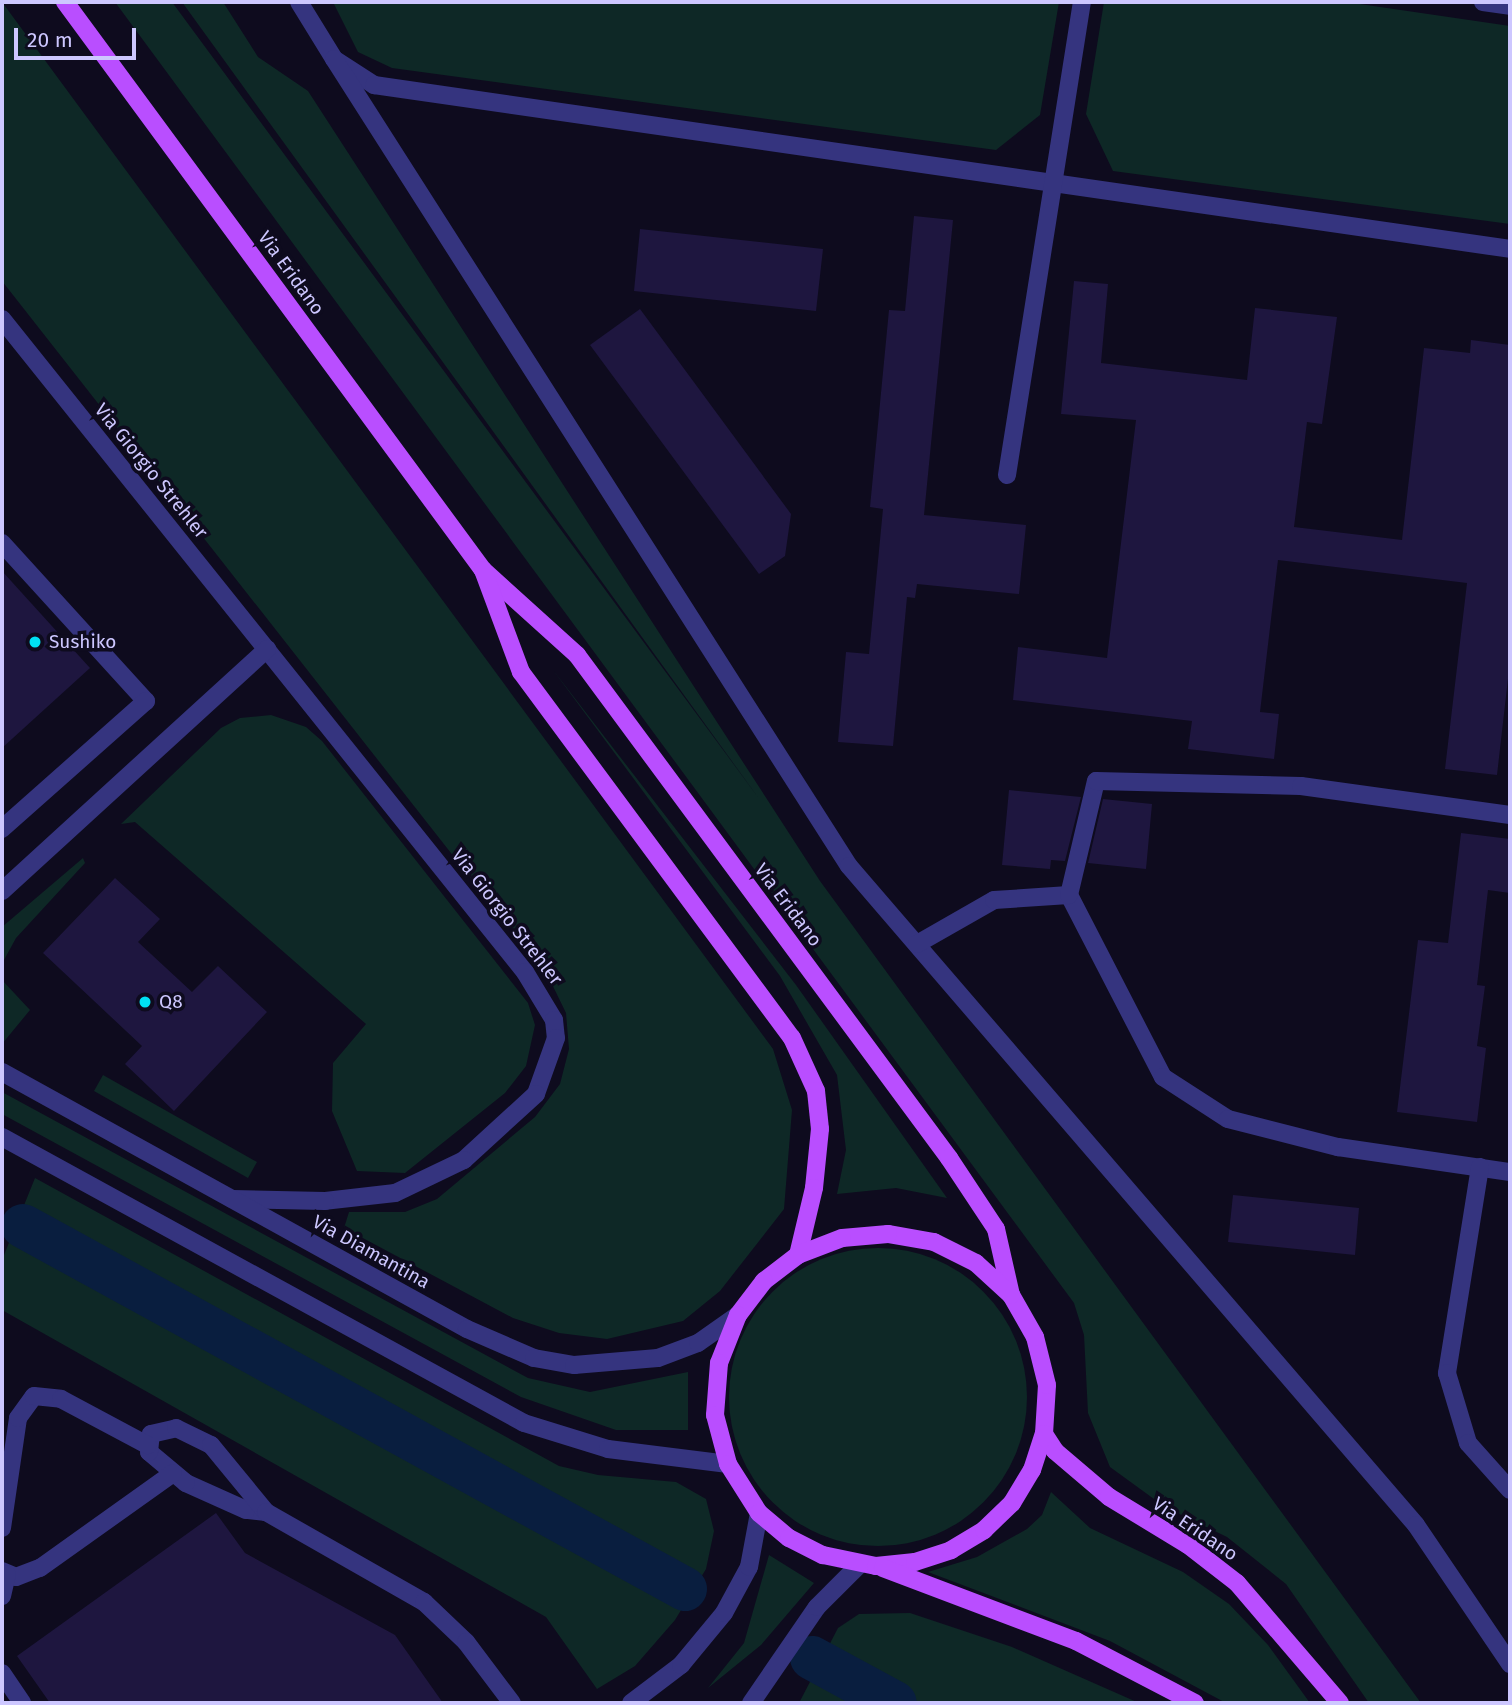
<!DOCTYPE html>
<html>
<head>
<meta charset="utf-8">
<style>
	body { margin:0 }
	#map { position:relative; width:1512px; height:1705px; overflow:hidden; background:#0e0b1e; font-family:"Fira Sans",sans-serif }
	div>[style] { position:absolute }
	.green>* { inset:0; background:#0e2826 }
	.round { border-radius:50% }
	.canal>* { height:44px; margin:-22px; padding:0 22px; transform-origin:22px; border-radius:22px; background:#091e3f }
	.building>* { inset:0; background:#1e163f }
	.lane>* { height:18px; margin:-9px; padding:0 9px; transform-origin:9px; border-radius:9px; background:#35347f }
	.street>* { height:18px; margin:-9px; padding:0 9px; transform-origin:9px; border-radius:9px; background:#35347f }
	.primary>* { height:18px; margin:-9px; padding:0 9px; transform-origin:9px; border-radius:9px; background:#b94eff }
	.dots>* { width:19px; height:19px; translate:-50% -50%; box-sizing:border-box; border:4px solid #0e0b1e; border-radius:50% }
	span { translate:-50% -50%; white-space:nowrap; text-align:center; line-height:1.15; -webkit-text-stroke:7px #0e0b1e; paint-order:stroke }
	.street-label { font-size:19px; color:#cdc7ff }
	.poi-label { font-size:19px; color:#cdc7ff }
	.left { translate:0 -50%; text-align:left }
	.frame { position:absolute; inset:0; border:4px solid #cdc7ff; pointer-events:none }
	.scale { position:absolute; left:14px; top:28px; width:122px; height:32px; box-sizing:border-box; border:4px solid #cdc7ff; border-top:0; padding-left:9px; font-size:21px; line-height:24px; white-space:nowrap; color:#cdc7ff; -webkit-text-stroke:5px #0e0b1e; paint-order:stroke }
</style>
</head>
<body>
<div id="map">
	<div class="green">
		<div style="clip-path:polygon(2px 2px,773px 1049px,792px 1110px,784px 1209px,720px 1291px,683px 1321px,607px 1339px,559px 1333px,513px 1318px,344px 1228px,349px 1212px,405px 1212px,437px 1199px,535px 1117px,560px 1084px,569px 1049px,566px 1013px,549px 978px,2px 281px)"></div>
		<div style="clip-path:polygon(115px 2px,172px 2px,760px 800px,182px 2px,223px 2px,258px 57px,308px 91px,820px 881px,1421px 1703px,1369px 1703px,1286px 1584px,1227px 1537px,1165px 1507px,1110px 1467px,1088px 1413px,1084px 1335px,1074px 1303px)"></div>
		<div style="clip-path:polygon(333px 2px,1059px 2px,1040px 115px,996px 150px,392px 68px,358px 52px)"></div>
		<div style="clip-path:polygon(1104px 2px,1346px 2px,1510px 26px,1510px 224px,1113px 171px,1086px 114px)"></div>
		<div style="clip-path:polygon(553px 670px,796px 985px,947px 1198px,896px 1188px,837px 1194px,846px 1150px,837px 1075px,780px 976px)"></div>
		<div style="clip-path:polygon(271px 715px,306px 727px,322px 741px,528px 1003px,535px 1025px,526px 1066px,505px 1093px,405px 1173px,357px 1171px,332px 1111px,333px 1063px,366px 1024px,135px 822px,121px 824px,221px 728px,240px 718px)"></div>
		<div style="clip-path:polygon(83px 858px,85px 863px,16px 938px,4px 960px,2px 980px,30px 1010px,2px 1044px,2px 927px)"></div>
		<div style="clip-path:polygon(103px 1075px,257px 1162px,248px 1178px,94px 1091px)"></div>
		<div style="clip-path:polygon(2px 1092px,528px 1378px,590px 1392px,688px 1372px,688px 1430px,616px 1430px,521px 1397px,2px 1114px)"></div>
		<div style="clip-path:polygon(35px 1178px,559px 1466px,598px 1475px,676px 1482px,706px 1499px,714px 1531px,706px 1569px,675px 1620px,635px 1666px,597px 1689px,546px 1617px,2px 1310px,2px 1260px)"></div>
		<div class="round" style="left:729px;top:1248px;width:298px;height:298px"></div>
		<div style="clip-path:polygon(1051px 1492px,1090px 1528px,1183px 1572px,1229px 1604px,1268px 1645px,1310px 1703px,1226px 1703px,1110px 1641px,928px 1572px,977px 1557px,1027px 1529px,1042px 1515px)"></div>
		<div style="clip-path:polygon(769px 1555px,814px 1583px,761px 1645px,708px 1688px,744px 1643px)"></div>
		<div style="clip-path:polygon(910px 1613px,1012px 1647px,1139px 1703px,799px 1703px,838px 1628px,859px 1614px)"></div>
	</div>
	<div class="canal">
		<div style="left:23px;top:1226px;width:755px;rotate:28.74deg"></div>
		<div style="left:812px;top:1658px;width:94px;rotate:28.5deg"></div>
	</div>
	<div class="building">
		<div style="clip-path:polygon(914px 216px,953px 220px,924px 515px,1026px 525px,1019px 594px,917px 584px,915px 598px,907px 597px,893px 746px,838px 742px,846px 652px,869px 654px,883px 509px,870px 507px,889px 310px,905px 311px)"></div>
		<div style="clip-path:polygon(640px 229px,823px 249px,816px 311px,634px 291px)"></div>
		<div style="clip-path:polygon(1074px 281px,1108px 284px,1101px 363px,1247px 380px,1255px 308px,1337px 317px,1322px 424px,1307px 422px,1294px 527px,1402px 540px,1424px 348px,1470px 353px,1471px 340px,1510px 345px,1510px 661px,1497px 775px,1445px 769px,1467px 583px,1278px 560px,1260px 712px,1279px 714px,1274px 759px,1188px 749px,1192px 721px,1013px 700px,1018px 647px,1107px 658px,1136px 420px,1061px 414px)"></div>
		<div style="clip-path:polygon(640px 309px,791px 514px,785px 556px,759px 574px,590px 345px)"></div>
		<div style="clip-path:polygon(2px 571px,90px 668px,2px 748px)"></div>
		<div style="clip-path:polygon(1009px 790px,1081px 797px,1065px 861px,1051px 860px,1050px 869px,1002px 865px)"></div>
		<div style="clip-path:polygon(1103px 799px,1152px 804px,1146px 869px,1088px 863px)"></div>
		<div style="clip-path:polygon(1461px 833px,1510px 839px,1510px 893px,1488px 890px,1477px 985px,1485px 986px,1477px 1046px,1486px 1048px,1477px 1122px,1397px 1112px,1418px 940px,1448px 943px)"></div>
		<div style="clip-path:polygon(115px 878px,160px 919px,138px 942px,192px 992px,218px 966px,267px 1012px,174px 1111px,125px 1064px,142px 1046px,43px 953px)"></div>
		<div style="clip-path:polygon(1233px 1195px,1359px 1208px,1355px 1255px,1228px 1242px)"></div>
		<div style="clip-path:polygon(216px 1513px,245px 1553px,395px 1635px,443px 1703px,50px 1703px,17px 1656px)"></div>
	</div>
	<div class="lane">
		<div style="left:299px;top:2px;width:67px;rotate:58.4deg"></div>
		<div style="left:334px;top:59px;width:48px;rotate:33deg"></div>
		<div style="left:374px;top:85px;width:1148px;rotate:8.21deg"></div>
		<div style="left:1483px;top:2px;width:27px;rotate:8deg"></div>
		<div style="left:334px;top:59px;width:957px;rotate:57.46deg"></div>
		<div style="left:849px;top:866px;width:869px;rotate:49.29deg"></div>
		<div style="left:1416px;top:1525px;width:168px;rotate:55.9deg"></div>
		<div style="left:1007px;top:475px;width:479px;rotate:-81deg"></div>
		<div style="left:2px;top:543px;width:214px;rotate:47.7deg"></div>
		<div style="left:146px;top:701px;width:193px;rotate:138.4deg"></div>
		<div style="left:1069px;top:895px;width:205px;rotate:62.7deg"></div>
		<div style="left:1163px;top:1077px;width:77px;rotate:32.9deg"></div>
		<div style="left:1228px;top:1119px;width:114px;rotate:14.3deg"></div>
		<div style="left:1338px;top:1147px;width:174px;rotate:8.3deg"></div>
		<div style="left:917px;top:944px;width:89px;rotate:-29.7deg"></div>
		<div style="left:994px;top:900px;width:75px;rotate:-3.8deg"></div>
		<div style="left:1069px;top:895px;width:117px;rotate:-76.7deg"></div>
		<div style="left:1096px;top:781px;width:205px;rotate:1.4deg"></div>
		<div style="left:1301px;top:786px;width:211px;rotate:7.9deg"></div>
		<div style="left:1480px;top:1167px;width:209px;rotate:99.1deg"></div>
		<div style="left:1447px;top:1373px;width:73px;rotate:73.3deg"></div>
		<div style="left:1468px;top:1443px;width:63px;rotate:48.2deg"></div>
		<div style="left:266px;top:1512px;width:20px;rotate:-174deg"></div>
		<div style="left:246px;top:1510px;width:66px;rotate:-155.8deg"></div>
		<div style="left:186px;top:1483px;width:48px;rotate:-140deg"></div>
		<div style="left:149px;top:1452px;width:18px;rotate:-84deg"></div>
		<div style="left:151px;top:1434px;width:26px;rotate:-13deg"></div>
		<div style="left:176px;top:1428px;width:39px;rotate:26deg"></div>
		<div style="left:211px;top:1445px;width:87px;rotate:50.6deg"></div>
		<div style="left:266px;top:1512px;width:182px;rotate:29.7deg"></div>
		<div style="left:424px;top:1602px;width:58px;rotate:43.6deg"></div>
		<div style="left:466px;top:1642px;width:76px;rotate:53deg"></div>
		<div style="left:2px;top:1528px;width:111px;rotate:-81.7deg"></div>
		<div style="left:18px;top:1418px;width:27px;rotate:-54deg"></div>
		<div style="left:34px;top:1396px;width:27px;rotate:6deg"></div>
		<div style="left:61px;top:1399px;width:98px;rotate:28.1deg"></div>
		<div style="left:2px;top:1571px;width:15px;rotate:23deg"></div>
		<div style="left:16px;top:1577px;width:26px;rotate:-21deg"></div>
		<div style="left:40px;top:1568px;width:163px;rotate:-35.5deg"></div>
		<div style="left:2px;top:1596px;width:22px;rotate:-77deg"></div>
		<div style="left:2px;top:1673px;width:36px;rotate:56deg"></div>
	</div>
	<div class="street">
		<div style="left:2px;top:319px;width:837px;rotate:51.31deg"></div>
		<div style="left:525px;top:972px;width:56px;rotate:58.9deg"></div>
		<div style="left:554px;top:1020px;width:18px;rotate:84deg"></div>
		<div style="left:556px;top:1038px;width:59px;rotate:109.7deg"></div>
		<div style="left:536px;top:1094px;width:98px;rotate:137.5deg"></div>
		<div style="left:464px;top:1160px;width:76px;rotate:154.4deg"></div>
		<div style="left:395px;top:1193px;width:70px;rotate:173.5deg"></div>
		<div style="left:325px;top:1201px;width:93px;rotate:-178.8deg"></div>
		<div style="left:2px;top:891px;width:359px;rotate:-42.4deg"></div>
		<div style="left:2px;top:1072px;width:531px;rotate:28.93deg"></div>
		<div style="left:467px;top:1329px;width:73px;rotate:23.4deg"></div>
		<div style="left:534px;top:1358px;width:41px;rotate:9.9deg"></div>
		<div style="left:574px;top:1365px;width:84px;rotate:-4.8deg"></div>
		<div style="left:658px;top:1358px;width:43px;rotate:-20.6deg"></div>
		<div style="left:698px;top:1343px;width:49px;rotate:-35deg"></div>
		<div style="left:2px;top:1137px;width:595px;rotate:28.72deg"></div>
		<div style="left:524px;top:1423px;width:88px;rotate:17.2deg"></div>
		<div style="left:608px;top:1449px;width:121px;rotate:7.1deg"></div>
		<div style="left:631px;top:1703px;width:63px;rotate:-37.2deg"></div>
		<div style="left:681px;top:1665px;width:67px;rotate:-50.4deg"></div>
		<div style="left:724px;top:1613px;width:52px;rotate:-61.5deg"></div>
		<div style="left:749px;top:1567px;width:55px;rotate:-79.5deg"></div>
		<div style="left:751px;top:1703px;width:116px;rotate:-55.5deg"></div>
		<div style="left:817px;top:1607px;width:61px;rotate:-45deg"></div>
	</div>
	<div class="primary">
		<div style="left:65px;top:2px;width:705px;rotate:53.65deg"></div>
		<div style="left:483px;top:570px;width:127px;rotate:42.1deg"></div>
		<div style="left:577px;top:655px;width:626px;rotate:53.51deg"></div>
		<div style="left:949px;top:1158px;width:85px;rotate:56.5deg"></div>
		<div style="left:996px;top:1229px;width:68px;rotate:77.2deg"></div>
		<div style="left:483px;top:570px;width:109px;rotate:69.6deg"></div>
		<div style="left:521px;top:672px;width:455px;rotate:53.5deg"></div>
		<div style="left:792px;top:1038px;width:58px;rotate:65.6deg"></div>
		<div style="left:816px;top:1091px;width:38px;rotate:84deg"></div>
		<div style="left:820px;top:1129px;width:59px;rotate:95.8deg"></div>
		<div style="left:814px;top:1188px;width:69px;rotate:103.4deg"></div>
		<div style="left:798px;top:1255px;width:43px;rotate:142.6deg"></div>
		<div style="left:764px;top:1281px;width:43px;rotate:127.4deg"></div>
		<div style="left:738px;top:1315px;width:52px;rotate:111.6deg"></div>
		<div style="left:719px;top:1363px;width:52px;rotate:94.4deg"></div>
		<div style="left:715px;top:1415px;width:51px;rotate:75.1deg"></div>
		<div style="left:728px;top:1464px;width:58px;rotate:57.7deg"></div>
		<div style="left:759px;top:1513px;width:39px;rotate:40deg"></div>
		<div style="left:789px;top:1538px;width:38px;rotate:27deg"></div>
		<div style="left:823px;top:1555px;width:54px;rotate:11.7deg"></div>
		<div style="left:876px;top:1566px;width:39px;rotate:-6deg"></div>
		<div style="left:915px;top:1562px;width:38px;rotate:-18deg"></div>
		<div style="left:951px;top:1550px;width:39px;rotate:-31deg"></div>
		<div style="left:984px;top:1530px;width:39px;rotate:-44deg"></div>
		<div style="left:1012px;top:1503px;width:39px;rotate:-59deg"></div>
		<div style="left:1032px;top:1470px;width:38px;rotate:-72deg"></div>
		<div style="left:1044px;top:1434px;width:49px;rotate:-86.5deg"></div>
		<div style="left:1047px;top:1385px;width:49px;rotate:-104deg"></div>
		<div style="left:1035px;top:1337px;width:48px;rotate:-119.7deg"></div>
		<div style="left:1011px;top:1295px;width:47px;rotate:-137.6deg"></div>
		<div style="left:976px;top:1263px;width:47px;rotate:-153.4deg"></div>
		<div style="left:934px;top:1242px;width:47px;rotate:-170.1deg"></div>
		<div style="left:888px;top:1234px;width:46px;rotate:175deg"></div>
		<div style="left:842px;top:1238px;width:47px;rotate:158.9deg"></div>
		<div style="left:1044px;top:1434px;width:20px;rotate:57deg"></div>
		<div style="left:1055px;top:1451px;width:71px;rotate:40.4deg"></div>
		<div style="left:1109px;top:1497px;width:92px;rotate:31.3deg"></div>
		<div style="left:1188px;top:1545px;width:62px;rotate:37.8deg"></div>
		<div style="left:1237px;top:1583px;width:158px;rotate:49.4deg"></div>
		<div style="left:883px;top:1568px;width:206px;rotate:20.7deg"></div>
		<div style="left:1076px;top:1641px;width:134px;rotate:27.5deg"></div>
	</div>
	<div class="dots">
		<div style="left:35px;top:642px;background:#00e0f2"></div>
		<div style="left:145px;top:1002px;background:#00e0f2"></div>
	</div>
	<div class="street-label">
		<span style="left:291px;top:273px;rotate:54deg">Via Eridano</span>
		<span style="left:151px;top:471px;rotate:51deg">Via Giorgio Strehler</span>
		<span style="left:788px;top:905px;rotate:53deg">Via Eridano</span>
		<span style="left:507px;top:917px;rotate:52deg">Via Giorgio Strehler</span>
		<span style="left:371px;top:1252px;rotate:29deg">Via Diamantina</span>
		<span style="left:1195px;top:1529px;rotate:34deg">Via Eridano</span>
	</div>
	<div class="poi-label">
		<span class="left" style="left:49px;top:642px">Sushiko</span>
		<span class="left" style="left:159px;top:1002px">Q8</span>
	</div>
	<div class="frame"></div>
	<div class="scale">20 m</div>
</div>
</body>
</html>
